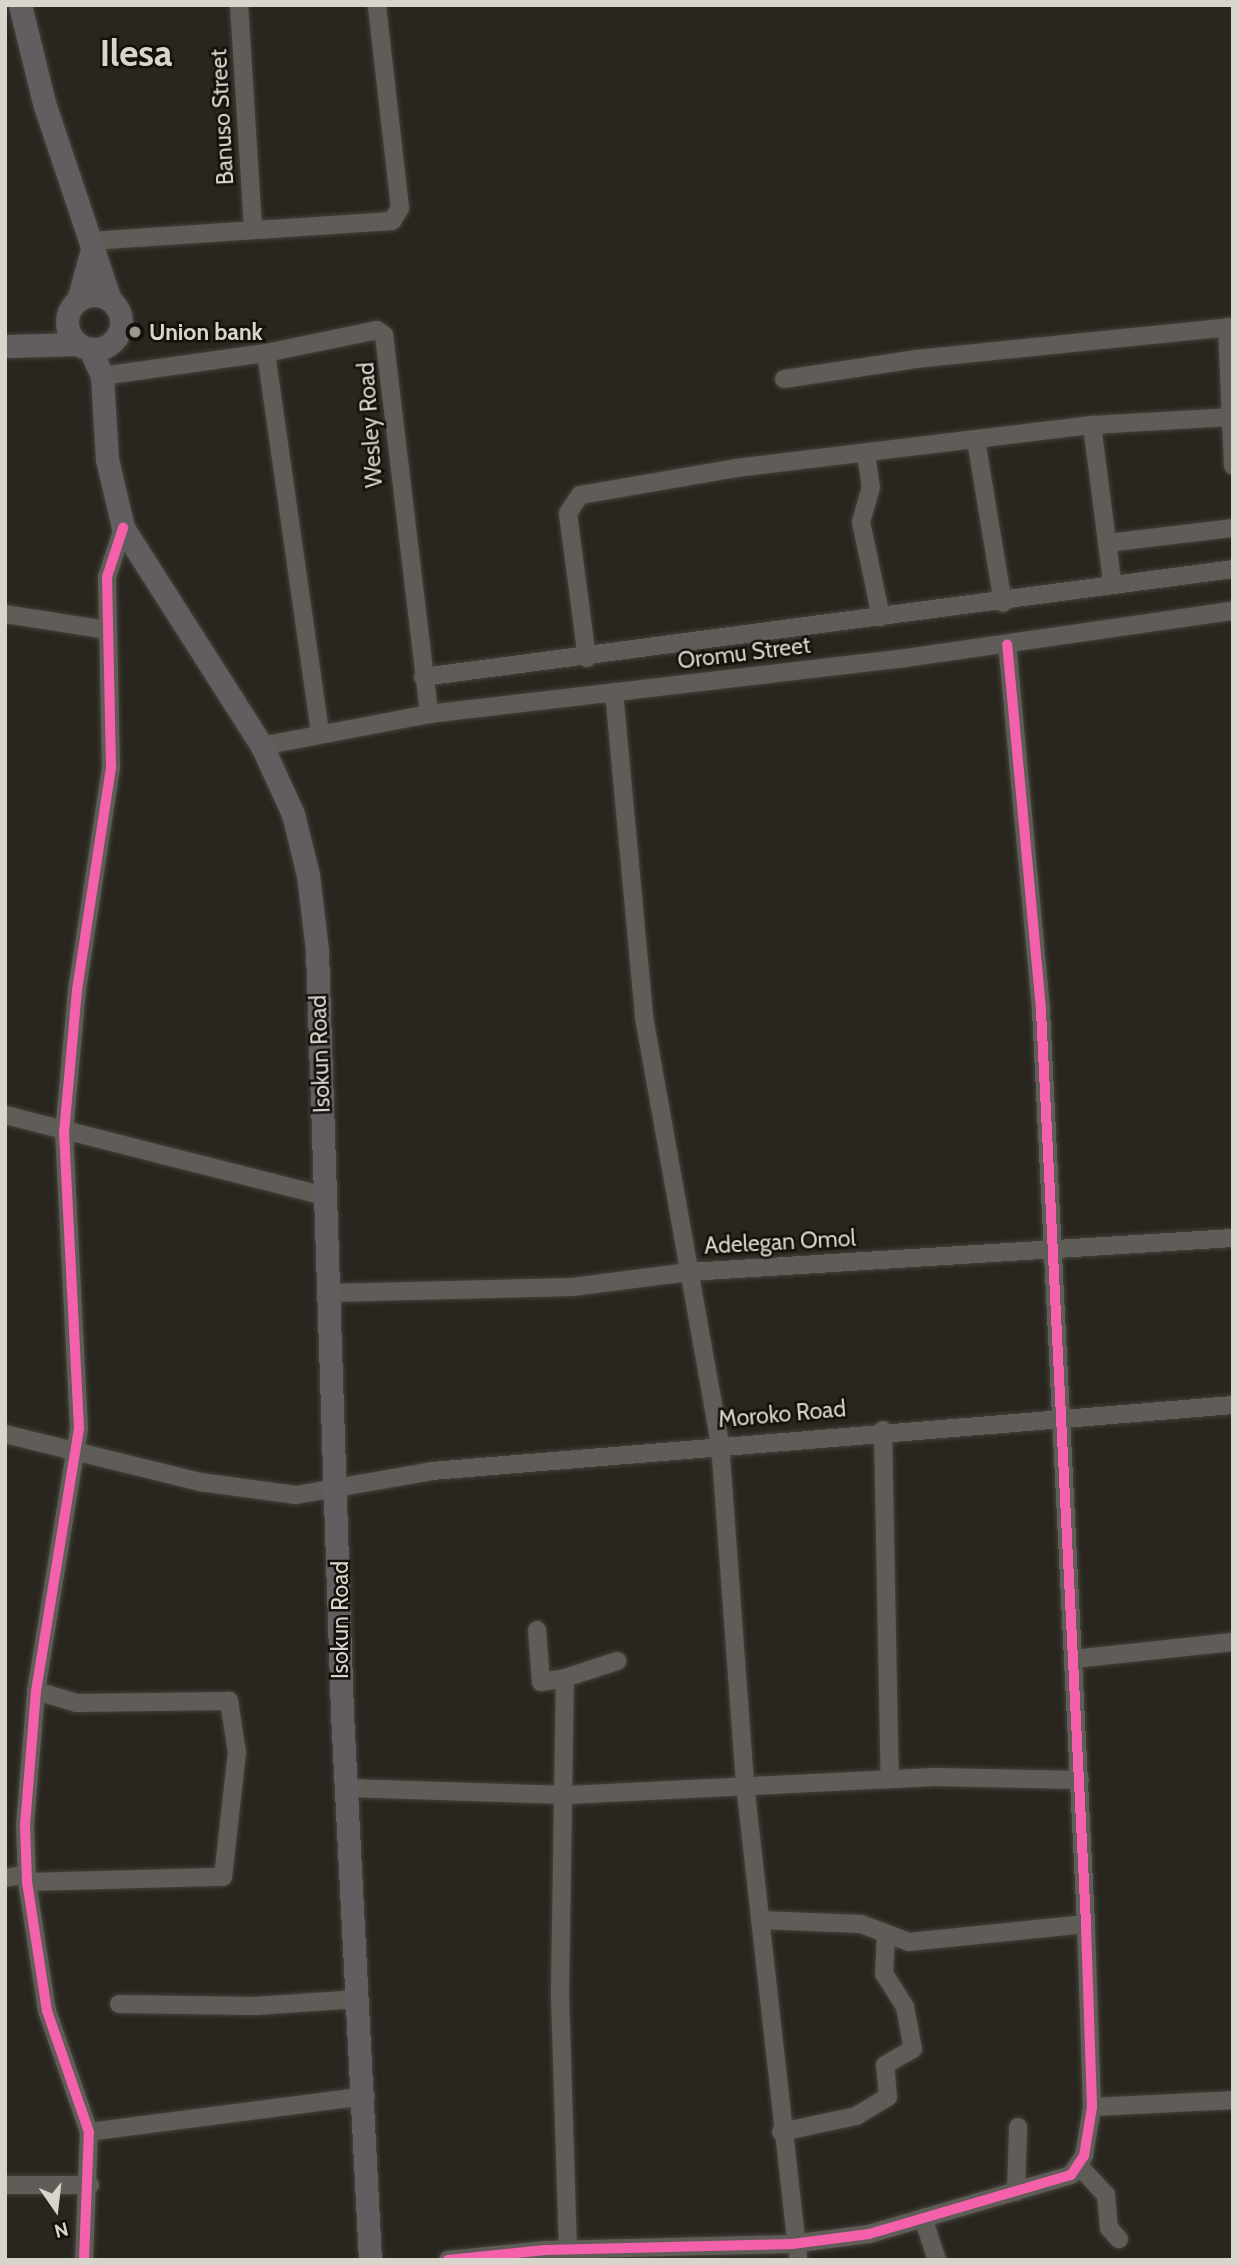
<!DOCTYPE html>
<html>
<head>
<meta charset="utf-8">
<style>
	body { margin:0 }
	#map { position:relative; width:1238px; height:2265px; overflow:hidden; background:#29261f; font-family:Cabin,sans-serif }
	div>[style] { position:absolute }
	.roads { filter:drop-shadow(0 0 2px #45423c) drop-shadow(0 0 2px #45423c) }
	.minor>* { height:18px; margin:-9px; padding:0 9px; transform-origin:9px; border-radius:9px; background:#605d58 }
	.major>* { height:23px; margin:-11.5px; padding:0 11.5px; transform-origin:11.5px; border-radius:11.5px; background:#625e5f }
	.major>.ring { margin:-11.5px; padding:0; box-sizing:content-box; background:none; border:23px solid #625e5f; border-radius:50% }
	.cycleway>* { height:10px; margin:-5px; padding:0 5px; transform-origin:5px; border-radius:5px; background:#f560ab }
	.dots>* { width:19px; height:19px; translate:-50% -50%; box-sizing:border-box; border:4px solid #13110b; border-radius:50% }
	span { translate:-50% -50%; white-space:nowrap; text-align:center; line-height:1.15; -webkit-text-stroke:5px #13110b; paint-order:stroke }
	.street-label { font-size:23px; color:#d8d5cd }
	.poi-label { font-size:23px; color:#d8d5cd; font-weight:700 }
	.left { translate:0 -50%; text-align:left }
	.town-label { font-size:37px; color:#d8d5cd; font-weight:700 }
	.frame { position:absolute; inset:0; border:7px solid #d8d5cd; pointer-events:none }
	.north { position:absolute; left:21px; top:2174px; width:70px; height:70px; -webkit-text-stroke:5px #13110b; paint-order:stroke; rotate:166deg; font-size:19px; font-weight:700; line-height:28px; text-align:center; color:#d8d5cd }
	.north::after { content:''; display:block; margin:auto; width:24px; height:32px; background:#d8d5cd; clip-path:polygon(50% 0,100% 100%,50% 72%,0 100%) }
</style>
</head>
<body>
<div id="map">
	<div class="roads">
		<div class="minor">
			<div style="left:239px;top:5px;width:221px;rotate:86.4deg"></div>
			<div style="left:90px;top:241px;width:303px;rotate:-3.8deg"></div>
			<div style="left:392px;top:221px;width:15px;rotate:-58deg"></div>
			<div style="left:400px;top:208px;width:204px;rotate:-96.5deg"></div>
			<div style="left:1227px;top:327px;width:139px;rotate:87.5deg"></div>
			<div style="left:266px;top:353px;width:384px;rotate:81.9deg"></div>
			<div style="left:102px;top:376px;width:166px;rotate:-8deg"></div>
			<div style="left:266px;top:353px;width:113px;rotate:-11.7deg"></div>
			<div style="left:377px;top:330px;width:9px;rotate:36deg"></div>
			<div style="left:384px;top:335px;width:382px;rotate:83.2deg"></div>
			<div style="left:784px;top:379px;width:134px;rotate:-8.6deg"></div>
			<div style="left:916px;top:359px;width:319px;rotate:-5.8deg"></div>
			<div style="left:1092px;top:425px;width:158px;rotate:82.7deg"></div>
			<div style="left:976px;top:440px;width:165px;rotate:80.6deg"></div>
			<div style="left:866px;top:453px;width:34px;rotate:82deg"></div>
			<div style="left:871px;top:487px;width:36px;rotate:106deg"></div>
			<div style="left:861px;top:522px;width:97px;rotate:78.1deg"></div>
			<div style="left:1107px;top:543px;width:127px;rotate:-6.8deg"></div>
			<div style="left:5px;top:614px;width:103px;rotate:8.9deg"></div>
			<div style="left:587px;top:658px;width:146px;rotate:-97.5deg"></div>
			<div style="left:568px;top:513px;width:22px;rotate:-56deg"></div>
			<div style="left:580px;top:495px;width:158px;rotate:-9.8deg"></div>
			<div style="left:736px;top:468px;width:359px;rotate:-6.9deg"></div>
			<div style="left:1092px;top:425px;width:137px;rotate:-3.3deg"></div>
			<div style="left:423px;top:677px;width:817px;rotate:-7.59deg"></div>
			<div style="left:614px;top:692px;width:326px;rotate:84.7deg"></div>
			<div style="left:644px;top:1017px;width:433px;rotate:79.9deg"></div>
			<div style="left:720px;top:1443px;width:342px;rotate:85.8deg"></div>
			<div style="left:745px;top:1784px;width:479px;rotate:83.6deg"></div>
			<div style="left:262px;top:746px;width:170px;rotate:-10.8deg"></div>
			<div style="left:429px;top:714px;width:479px;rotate:-6.7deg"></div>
			<div style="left:905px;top:658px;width:331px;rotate:-8.2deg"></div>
			<div style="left:5px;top:1115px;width:330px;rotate:14.2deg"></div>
			<div style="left:330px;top:1293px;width:242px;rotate:-1.4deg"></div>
			<div style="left:572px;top:1287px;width:118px;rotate:-7.3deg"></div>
			<div style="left:689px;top:1272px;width:545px;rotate:-3.58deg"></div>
			<div style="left:883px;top:1430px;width:349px;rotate:88.9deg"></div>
			<div style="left:5px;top:1434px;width:201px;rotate:13.8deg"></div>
			<div style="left:200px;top:1482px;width:97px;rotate:7.7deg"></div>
			<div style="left:296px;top:1495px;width:138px;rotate:-10deg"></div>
			<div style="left:432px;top:1471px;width:804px;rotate:-4.71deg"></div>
			<div style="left:537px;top:1630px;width:52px;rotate:85.6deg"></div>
			<div style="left:541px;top:1682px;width:24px;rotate:-9deg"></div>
			<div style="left:1073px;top:1659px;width:161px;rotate:-6.1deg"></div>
			<div style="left:347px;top:1788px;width:220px;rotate:1.8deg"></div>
			<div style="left:567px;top:1795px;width:368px;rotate:-2.8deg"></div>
			<div style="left:935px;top:1777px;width:145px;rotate:1.2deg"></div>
			<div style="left:5px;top:1878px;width:22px;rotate:-10deg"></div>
			<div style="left:27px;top:1882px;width:196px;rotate:-1.5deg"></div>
			<div style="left:223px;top:1877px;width:125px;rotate:-83.6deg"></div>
			<div style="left:237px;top:1753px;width:53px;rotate:-98.7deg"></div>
			<div style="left:229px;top:1701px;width:152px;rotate:179.2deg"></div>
			<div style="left:77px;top:1703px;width:43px;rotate:-163.7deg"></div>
			<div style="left:760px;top:1920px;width:101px;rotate:2.3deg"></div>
			<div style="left:861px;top:1924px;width:51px;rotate:20.6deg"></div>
			<div style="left:909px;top:1942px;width:178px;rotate:-5.8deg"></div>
			<div style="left:119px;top:2004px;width:136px;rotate:0.8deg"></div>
			<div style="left:255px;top:2006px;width:104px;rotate:-3.9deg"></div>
			<div style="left:1092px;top:2107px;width:141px;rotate:-2.8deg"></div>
			<div style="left:89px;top:2132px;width:279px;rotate:-7.4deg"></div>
			<div style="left:781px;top:2132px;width:77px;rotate:-12deg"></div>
			<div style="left:856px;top:2116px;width:37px;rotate:-31deg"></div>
			<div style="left:888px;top:2097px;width:32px;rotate:-95deg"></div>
			<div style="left:885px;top:2065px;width:32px;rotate:-30deg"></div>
			<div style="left:913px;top:2049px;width:43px;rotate:-100.8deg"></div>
			<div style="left:905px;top:2007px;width:39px;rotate:-122deg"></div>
			<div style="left:884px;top:1974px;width:39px;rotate:-87deg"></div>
			<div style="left:1079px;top:2166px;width:40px;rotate:47deg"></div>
			<div style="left:1106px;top:2195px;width:33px;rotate:85deg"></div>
			<div style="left:1109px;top:2228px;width:15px;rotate:48deg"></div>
			<div style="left:5px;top:2185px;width:85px"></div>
			<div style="left:1016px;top:2192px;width:65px;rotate:-88.2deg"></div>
			<div style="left:923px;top:2218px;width:44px;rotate:71.6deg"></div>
			<div style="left:568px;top:2250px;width:259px;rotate:-91.8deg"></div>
			<div style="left:560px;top:1991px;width:313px;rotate:-89.1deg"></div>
			<div style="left:565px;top:1678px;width:55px;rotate:-18.1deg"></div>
			<div style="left:84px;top:2260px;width:128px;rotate:-87.8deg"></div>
			<div style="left:89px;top:2132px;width:128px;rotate:-109.1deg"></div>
			<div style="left:47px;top:2011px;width:131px;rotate:-98.8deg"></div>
			<div style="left:27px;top:1882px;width:57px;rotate:-92deg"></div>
			<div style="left:25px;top:1825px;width:134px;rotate:-85.3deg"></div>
			<div style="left:36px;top:1691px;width:266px;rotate:-80.7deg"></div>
			<div style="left:79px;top:1428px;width:295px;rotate:-92.9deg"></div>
			<div style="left:64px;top:1133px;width:144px;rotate:-84.8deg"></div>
			<div style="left:77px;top:990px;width:226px;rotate:-81.3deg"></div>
			<div style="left:111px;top:767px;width:190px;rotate:-91.2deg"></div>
			<div style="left:107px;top:577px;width:52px;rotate:-71.9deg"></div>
			<div style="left:448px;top:2260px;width:98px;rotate:-5.9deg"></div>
			<div style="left:545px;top:2250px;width:247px;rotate:-1.4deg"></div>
			<div style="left:792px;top:2244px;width:78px;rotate:-7.4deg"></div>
			<div style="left:869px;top:2234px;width:210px;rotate:-16.3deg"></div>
			<div style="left:1071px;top:2175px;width:23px;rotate:-56deg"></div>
			<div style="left:1084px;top:2156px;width:50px;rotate:-80.7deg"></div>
			<div style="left:1092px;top:2107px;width:183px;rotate:-91.9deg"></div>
			<div style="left:1086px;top:1924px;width:916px;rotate:-92.82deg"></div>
			<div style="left:1041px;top:1009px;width:366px;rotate:-95.3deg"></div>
		</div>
		<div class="major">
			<div style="left:20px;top:5px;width:101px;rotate:76.2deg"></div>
			<div style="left:44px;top:103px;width:208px;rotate:71.5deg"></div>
			<div class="ring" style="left:67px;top:295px;width:31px;height:31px"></div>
			<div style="left:78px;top:300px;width:52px;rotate:-74.4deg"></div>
			<div style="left:9px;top:346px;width:69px;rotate:-1.7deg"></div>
			<div style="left:90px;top:349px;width:30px;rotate:66deg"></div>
			<div style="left:102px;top:376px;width:83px;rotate:86.6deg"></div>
			<div style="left:107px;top:459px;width:71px;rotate:76.9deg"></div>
			<div style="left:123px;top:528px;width:259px;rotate:57.5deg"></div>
			<div style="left:262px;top:746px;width:75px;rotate:65.5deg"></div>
			<div style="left:293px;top:814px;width:63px;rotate:76.2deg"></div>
			<div style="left:308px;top:875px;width:77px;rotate:83.2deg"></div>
			<div style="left:317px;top:951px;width:762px;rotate:88.12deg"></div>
			<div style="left:342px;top:1713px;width:548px;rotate:87.07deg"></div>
		</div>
	</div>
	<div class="cycleway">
		<div style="left:84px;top:2260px;width:128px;rotate:-87.8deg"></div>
		<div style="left:89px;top:2132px;width:128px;rotate:-109.1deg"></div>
		<div style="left:47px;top:2011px;width:131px;rotate:-98.8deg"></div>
		<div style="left:27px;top:1882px;width:57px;rotate:-92deg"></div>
		<div style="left:25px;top:1825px;width:134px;rotate:-85.3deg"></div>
		<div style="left:36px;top:1691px;width:266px;rotate:-80.7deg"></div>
		<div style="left:79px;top:1428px;width:295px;rotate:-92.9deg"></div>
		<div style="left:64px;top:1133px;width:144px;rotate:-84.8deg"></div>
		<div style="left:77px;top:990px;width:226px;rotate:-81.3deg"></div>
		<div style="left:111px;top:767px;width:190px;rotate:-91.2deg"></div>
		<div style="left:107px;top:577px;width:52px;rotate:-71.9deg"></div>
		<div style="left:448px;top:2260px;width:98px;rotate:-5.9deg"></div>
		<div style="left:545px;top:2250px;width:247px;rotate:-1.4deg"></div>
		<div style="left:792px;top:2244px;width:78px;rotate:-7.4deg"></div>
		<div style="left:869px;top:2234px;width:210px;rotate:-16.3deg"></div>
		<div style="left:1071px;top:2175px;width:23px;rotate:-56deg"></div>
		<div style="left:1084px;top:2156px;width:50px;rotate:-80.7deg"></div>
		<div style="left:1092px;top:2107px;width:183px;rotate:-91.9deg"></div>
		<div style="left:1086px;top:1924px;width:916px;rotate:-92.82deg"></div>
		<div style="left:1041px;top:1009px;width:366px;rotate:-95.3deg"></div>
	</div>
	<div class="dots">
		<div style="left:135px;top:332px;background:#9b9890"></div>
	</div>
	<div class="street-label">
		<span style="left:222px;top:117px;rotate:-93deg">Banuso Street</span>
		<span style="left:370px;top:425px;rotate:-94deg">Wesley Road</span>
		<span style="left:744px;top:653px;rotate:-7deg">Oromu Street</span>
		<span style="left:320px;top:1054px;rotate:-92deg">Isokun Road</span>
		<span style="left:780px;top:1242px;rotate:-3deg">Adelegan Omol</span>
		<span style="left:782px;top:1414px;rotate:-5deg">Moroko Road</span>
		<span style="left:340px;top:1620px;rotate:-90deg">Isokun Road</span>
	</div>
	<div class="poi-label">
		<span class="left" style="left:149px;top:332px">Union bank</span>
	</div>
	<div class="town-label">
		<span style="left:136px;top:53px">Ilesa</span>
	</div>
	<div class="frame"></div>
	<div class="north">N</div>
</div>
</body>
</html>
